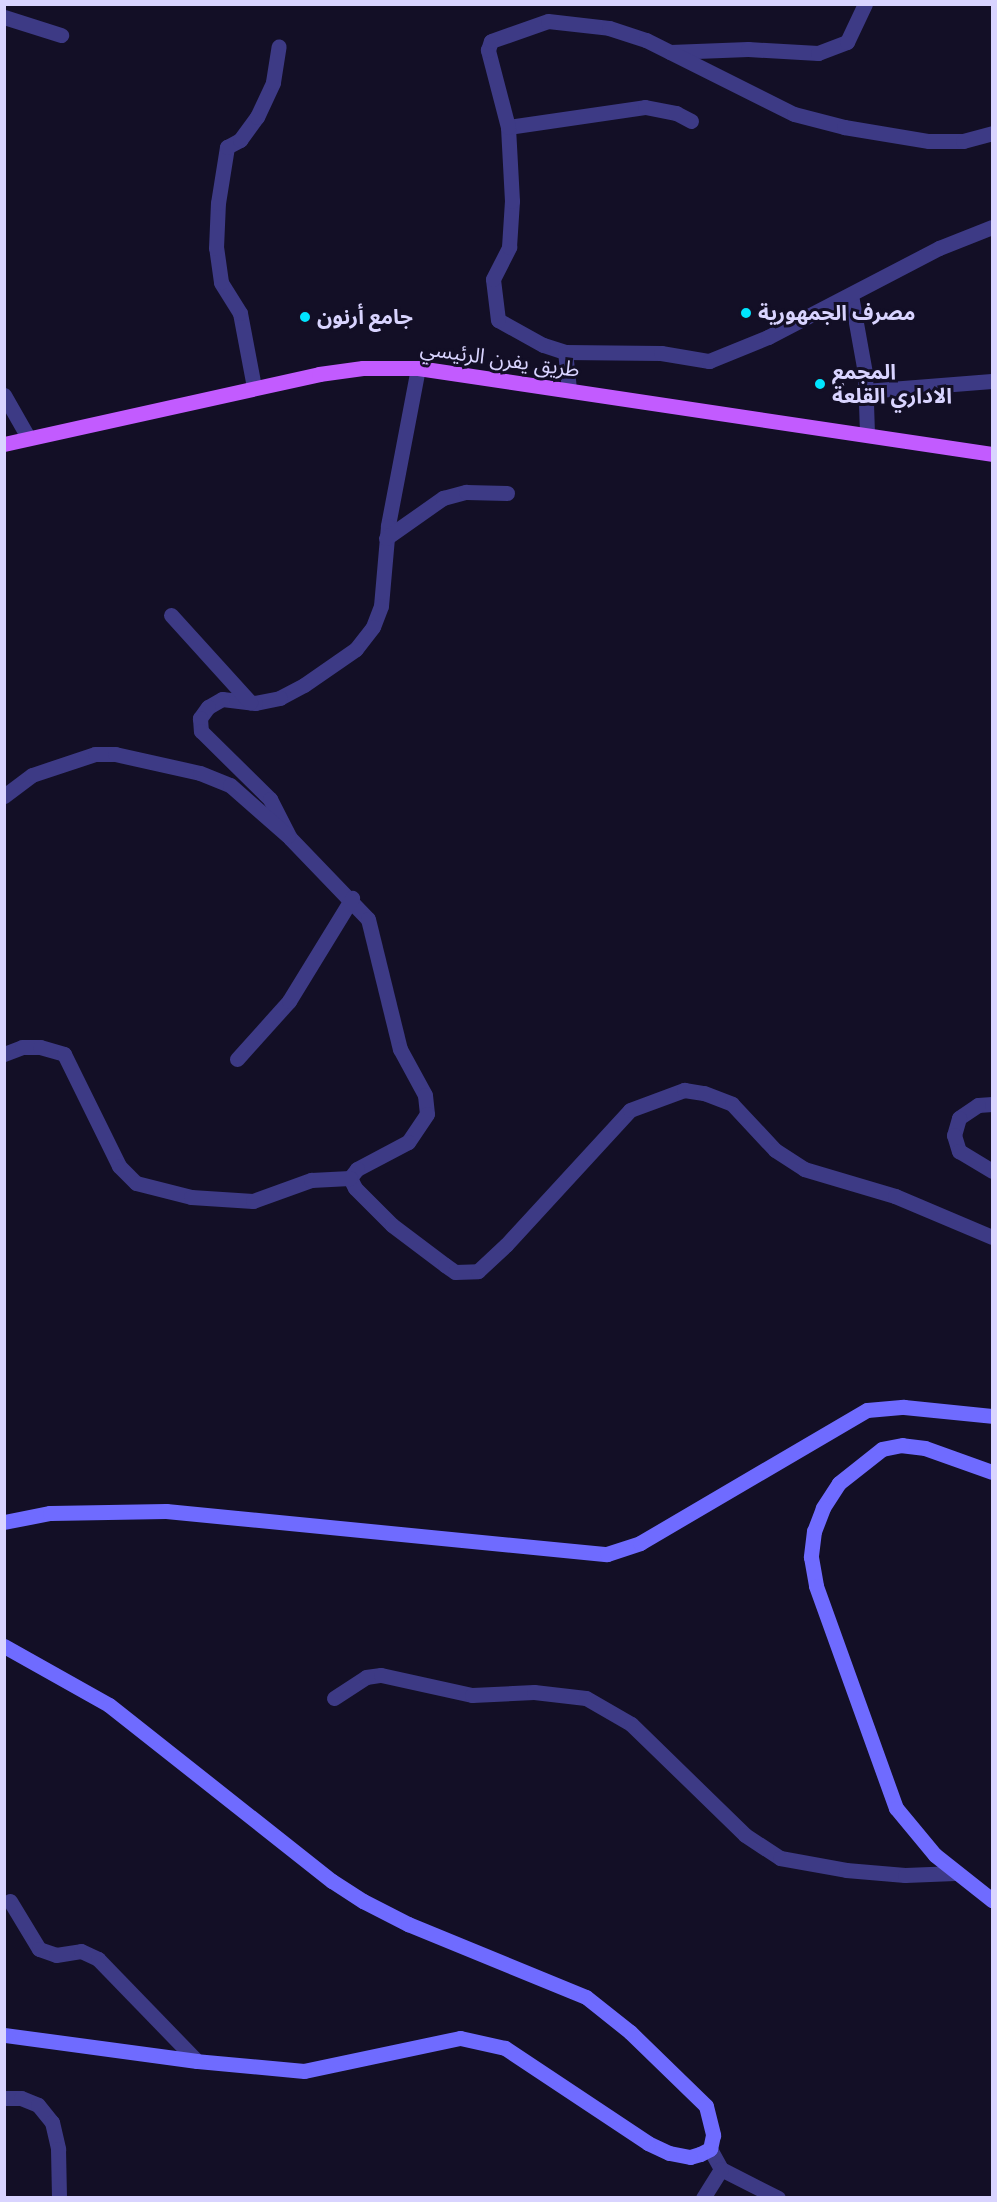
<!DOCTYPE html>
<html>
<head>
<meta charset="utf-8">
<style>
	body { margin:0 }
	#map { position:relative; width:997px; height:2202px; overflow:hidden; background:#130f26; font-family:"DM Sans","Noto Sans Arabic",sans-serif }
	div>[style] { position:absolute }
	.street>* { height:15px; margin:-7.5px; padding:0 7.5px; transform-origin:7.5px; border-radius:7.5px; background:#3d3a85 }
	.secondary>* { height:15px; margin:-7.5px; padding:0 7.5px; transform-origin:7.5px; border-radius:7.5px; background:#6f6bff }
	.primary>* { height:15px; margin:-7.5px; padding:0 7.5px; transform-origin:7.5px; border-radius:7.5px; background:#c25bff }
	.dots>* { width:16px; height:16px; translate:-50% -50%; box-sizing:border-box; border:3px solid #130f26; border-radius:50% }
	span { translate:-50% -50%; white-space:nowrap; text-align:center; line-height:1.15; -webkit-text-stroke:6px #130f26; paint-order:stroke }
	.poi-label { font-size:21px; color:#d9d4ff; font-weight:700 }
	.left { translate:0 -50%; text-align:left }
	.street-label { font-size:21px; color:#d9d4ff }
	.frame { position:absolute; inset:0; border:6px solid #d9d4ff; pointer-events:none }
</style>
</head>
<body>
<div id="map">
	<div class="street">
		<div style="left:4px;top:17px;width:60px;rotate:17.5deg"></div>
		<div style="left:670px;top:52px;width:78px;rotate:-2.2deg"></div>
		<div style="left:748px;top:49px;width:70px;rotate:3.3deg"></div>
		<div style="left:818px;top:53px;width:31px;rotate:-21deg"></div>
		<div style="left:847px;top:42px;width:42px;rotate:-64.7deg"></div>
		<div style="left:508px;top:127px;width:138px;rotate:-8.3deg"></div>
		<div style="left:645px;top:107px;width:32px;rotate:11deg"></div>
		<div style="left:676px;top:113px;width:17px;rotate:28deg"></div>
		<div style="left:851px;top:295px;width:79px;rotate:79.8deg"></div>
		<div style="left:865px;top:373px;width:61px;rotate:88.1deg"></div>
		<div style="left:565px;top:352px;width:23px;rotate:-162deg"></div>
		<div style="left:543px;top:345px;width:51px;rotate:-150.9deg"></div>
		<div style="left:498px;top:320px;width:41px;rotate:-97deg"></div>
		<div style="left:493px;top:279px;width:36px;rotate:-63deg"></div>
		<div style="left:509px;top:247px;width:46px;rotate:-86.3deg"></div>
		<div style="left:512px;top:201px;width:74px;rotate:-93.1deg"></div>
		<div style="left:508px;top:127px;width:80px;rotate:-104.6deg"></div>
		<div style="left:488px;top:50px;width:9px;rotate:-72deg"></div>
		<div style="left:491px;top:41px;width:60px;rotate:-19.3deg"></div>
		<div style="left:548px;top:21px;width:61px;rotate:6.5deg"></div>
		<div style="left:609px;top:28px;width:39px;rotate:18deg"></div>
		<div style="left:646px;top:40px;width:165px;rotate:26.6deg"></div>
		<div style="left:794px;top:114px;width:52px;rotate:14.6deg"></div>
		<div style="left:844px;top:127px;width:86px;rotate:9.4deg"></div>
		<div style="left:929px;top:141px;width:34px"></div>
		<div style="left:963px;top:141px;width:30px;rotate:-15deg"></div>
		<div style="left:418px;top:368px;width:161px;rotate:100.8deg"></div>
		<div style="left:388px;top:526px;width:80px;rotate:95deg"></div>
		<div style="left:381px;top:606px;width:22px;rotate:111deg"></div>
		<div style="left:373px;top:627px;width:28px;rotate:128deg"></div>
		<div style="left:356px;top:649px;width:63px;rotate:145.3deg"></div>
		<div style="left:304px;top:685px;width:27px;rotate:152deg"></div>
		<div style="left:280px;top:698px;width:25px;rotate:169deg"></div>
		<div style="left:255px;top:703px;width:33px;rotate:-173deg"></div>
		<div style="left:222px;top:699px;width:16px;rotate:150deg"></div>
		<div style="left:208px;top:707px;width:14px;rotate:126deg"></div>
		<div style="left:200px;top:718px;width:13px;rotate:86deg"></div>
		<div style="left:201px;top:731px;width:97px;rotate:44.6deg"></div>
		<div style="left:270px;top:799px;width:44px;rotate:62.9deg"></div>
		<div style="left:290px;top:838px;width:112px;rotate:46.1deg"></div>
		<div style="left:368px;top:919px;width:134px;rotate:76.2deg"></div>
		<div style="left:400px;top:1049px;width:52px;rotate:61.5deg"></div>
		<div style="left:425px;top:1095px;width:19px;rotate:84deg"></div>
		<div style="left:427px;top:1114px;width:34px;rotate:124deg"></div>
		<div style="left:408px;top:1142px;width:58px;rotate:152.1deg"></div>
		<div style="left:357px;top:1169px;width:11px;rotate:128deg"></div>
		<div style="left:350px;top:1178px;width:11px;rotate:63deg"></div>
		<div style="left:355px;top:1188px;width:52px;rotate:45deg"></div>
		<div style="left:392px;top:1225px;width:66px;rotate:37deg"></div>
		<div style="left:445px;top:1265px;width:12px;rotate:35deg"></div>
		<div style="left:455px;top:1272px;width:23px;rotate:-2deg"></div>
		<div style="left:478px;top:1271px;width:38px;rotate:-43deg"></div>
		<div style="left:506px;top:1245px;width:183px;rotate:-47.4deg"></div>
		<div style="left:630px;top:1110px;width:58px;rotate:-20.3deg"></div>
		<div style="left:684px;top:1090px;width:20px;rotate:9deg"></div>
		<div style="left:704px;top:1093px;width:30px;rotate:21deg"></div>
		<div style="left:732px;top:1104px;width:63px;rotate:46.9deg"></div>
		<div style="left:775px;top:1150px;width:35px;rotate:33deg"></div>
		<div style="left:804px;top:1169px;width:95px;rotate:16.5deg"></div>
		<div style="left:895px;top:1196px;width:105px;rotate:22.9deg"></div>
		<div style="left:254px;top:387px;width:75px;rotate:-100.7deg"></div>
		<div style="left:240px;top:313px;width:36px;rotate:-122deg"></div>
		<div style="left:221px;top:282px;width:34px;rotate:-98deg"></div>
		<div style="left:216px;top:248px;width:45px;rotate:-87.5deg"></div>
		<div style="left:218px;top:203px;width:57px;rotate:-80.9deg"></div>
		<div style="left:227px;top:147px;width:15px;rotate:-28deg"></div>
		<div style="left:240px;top:140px;width:29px;rotate:-54deg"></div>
		<div style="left:257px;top:117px;width:38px;rotate:-65deg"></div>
		<div style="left:273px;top:82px;width:36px;rotate:-81deg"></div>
		<div style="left:569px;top:389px;width:37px;rotate:-96deg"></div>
		<div style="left:565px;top:352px;width:96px;rotate:0.6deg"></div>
		<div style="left:661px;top:353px;width:49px;rotate:9.5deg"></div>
		<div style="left:709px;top:361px;width:64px;rotate:-22.1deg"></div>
		<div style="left:768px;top:337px;width:193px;rotate:-27.5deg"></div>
		<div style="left:939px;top:248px;width:57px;rotate:-21.6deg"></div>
		<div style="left:865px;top:391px;width:127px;rotate:-4.5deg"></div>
		<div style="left:4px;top:395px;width:48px;rotate:60.3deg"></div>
		<div style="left:386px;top:538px;width:70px;rotate:-35.1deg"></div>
		<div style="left:443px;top:498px;width:24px;rotate:-15deg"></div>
		<div style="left:466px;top:492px;width:41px;rotate:1.4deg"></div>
		<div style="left:171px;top:615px;width:118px;rotate:47.8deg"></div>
		<div style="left:4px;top:796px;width:35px;rotate:-37deg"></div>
		<div style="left:32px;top:775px;width:66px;rotate:-18.4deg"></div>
		<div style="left:95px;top:754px;width:20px"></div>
		<div style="left:115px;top:754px;width:87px;rotate:12.6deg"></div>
		<div style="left:200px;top:773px;width:32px;rotate:22deg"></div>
		<div style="left:230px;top:785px;width:77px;rotate:41.3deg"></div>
		<div style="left:4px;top:1054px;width:19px;rotate:-21deg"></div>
		<div style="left:22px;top:1047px;width:18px"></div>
		<div style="left:40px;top:1047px;width:25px;rotate:16deg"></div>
		<div style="left:64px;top:1054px;width:125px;rotate:63.8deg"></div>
		<div style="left:119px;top:1166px;width:24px;rotate:45deg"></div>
		<div style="left:136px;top:1183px;width:57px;rotate:14.3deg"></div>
		<div style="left:191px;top:1197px;width:62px;rotate:3.7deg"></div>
		<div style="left:253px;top:1201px;width:62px;rotate:-19.9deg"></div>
		<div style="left:311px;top:1180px;width:39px;rotate:-3deg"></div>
		<div style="left:237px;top:1059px;width:78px;rotate:-48.1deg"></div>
		<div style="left:289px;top:1001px;width:121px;rotate:-58.5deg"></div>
		<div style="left:992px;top:1104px;width:14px;rotate:176deg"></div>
		<div style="left:978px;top:1105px;width:23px;rotate:146deg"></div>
		<div style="left:959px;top:1118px;width:18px;rotate:106deg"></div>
		<div style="left:954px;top:1135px;width:17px;rotate:73deg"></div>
		<div style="left:959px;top:1151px;width:39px;rotate:31deg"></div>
		<div style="left:334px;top:1698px;width:38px;rotate:-33deg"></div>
		<div style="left:366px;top:1677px;width:15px;rotate:-8deg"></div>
		<div style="left:381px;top:1675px;width:93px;rotate:12.4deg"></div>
		<div style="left:472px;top:1695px;width:62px;rotate:-2.8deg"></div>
		<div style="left:534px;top:1692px;width:52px;rotate:6.6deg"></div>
		<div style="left:586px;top:1698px;width:52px;rotate:30deg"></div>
		<div style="left:631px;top:1724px;width:159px;rotate:44.2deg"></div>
		<div style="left:745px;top:1835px;width:42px;rotate:33.3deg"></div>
		<div style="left:780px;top:1858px;width:67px;rotate:10.3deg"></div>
		<div style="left:846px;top:1870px;width:59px;rotate:4.8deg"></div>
		<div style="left:905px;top:1875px;width:50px;rotate:-2.3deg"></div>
		<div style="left:10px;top:1901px;width:56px;rotate:58.9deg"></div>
		<div style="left:39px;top:1949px;width:18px;rotate:19deg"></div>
		<div style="left:56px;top:1955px;width:25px;rotate:-9deg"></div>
		<div style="left:81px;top:1951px;width:19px;rotate:25deg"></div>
		<div style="left:98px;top:1959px;width:142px;rotate:45.9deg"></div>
		<div style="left:4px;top:2098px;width:17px"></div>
		<div style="left:21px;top:2098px;width:18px;rotate:22deg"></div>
		<div style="left:38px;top:2105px;width:22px;rotate:51deg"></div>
		<div style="left:52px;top:2122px;width:28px;rotate:77deg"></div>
		<div style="left:58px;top:2149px;width:49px;rotate:88.8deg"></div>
		<div style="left:710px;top:2149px;width:23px;rotate:61deg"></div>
		<div style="left:721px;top:2169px;width:64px;rotate:27deg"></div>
		<div style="left:703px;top:2198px;width:34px;rotate:-58deg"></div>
	</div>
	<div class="secondary">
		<div style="left:992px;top:1472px;width:71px;rotate:-160.3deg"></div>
		<div style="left:925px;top:1448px;width:23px;rotate:-173deg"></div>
		<div style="left:902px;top:1445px;width:20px;rotate:169deg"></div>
		<div style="left:882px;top:1449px;width:55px;rotate:141.7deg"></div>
		<div style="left:839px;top:1483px;width:30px;rotate:123deg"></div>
		<div style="left:823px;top:1508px;width:25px;rotate:111deg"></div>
		<div style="left:814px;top:1531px;width:26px;rotate:97deg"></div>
		<div style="left:811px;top:1557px;width:29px;rotate:80deg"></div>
		<div style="left:816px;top:1586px;width:236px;rotate:70.2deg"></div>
		<div style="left:896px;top:1808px;width:61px;rotate:50.3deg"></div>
		<div style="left:935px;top:1855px;width:73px;rotate:38.3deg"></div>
		<div style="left:4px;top:1522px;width:47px;rotate:-11.1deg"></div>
		<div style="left:50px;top:1513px;width:116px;rotate:-1deg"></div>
		<div style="left:166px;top:1511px;width:443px;rotate:5.6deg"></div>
		<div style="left:607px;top:1554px;width:35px;rotate:-18deg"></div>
		<div style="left:640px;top:1543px;width:263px;rotate:-30.4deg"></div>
		<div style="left:867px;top:1410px;width:37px;rotate:-5deg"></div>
		<div style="left:904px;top:1407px;width:88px;rotate:5.8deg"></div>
		<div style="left:4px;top:1646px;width:120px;rotate:29.3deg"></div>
		<div style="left:109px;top:1705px;width:284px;rotate:38.3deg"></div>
		<div style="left:332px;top:1881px;width:37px;rotate:33deg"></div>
		<div style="left:363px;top:1901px;width:51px;rotate:27.1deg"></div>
		<div style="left:408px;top:1924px;width:192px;rotate:22.3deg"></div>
		<div style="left:586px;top:1997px;width:56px;rotate:38.5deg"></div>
		<div style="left:630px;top:2032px;width:106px;rotate:44.2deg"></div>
		<div style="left:706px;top:2106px;width:30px;rotate:76deg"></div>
		<div style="left:713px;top:2135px;width:14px;rotate:102deg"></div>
		<div style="left:710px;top:2149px;width:11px;rotate:153deg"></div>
		<div style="left:700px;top:2154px;width:10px;rotate:163deg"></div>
		<div style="left:690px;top:2157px;width:21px;rotate:-169deg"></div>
		<div style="left:669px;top:2153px;width:23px;rotate:-155deg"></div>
		<div style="left:648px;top:2143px;width:172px;rotate:-146.4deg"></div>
		<div style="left:505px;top:2048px;width:46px;rotate:-167.5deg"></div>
		<div style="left:460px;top:2038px;width:159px;rotate:168.1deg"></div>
		<div style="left:304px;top:2071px;width:107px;rotate:-174.7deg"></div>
		<div style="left:197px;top:2061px;width:195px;rotate:-172.3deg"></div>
	</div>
	<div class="primary">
		<div style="left:4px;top:444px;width:323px;rotate:-12.5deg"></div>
		<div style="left:319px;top:374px;width:44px;rotate:-7.8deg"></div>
		<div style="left:363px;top:368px;width:55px"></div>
		<div style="left:418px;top:368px;width:580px;rotate:8.52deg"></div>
	</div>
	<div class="dots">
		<div style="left:746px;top:313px;background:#00e5ff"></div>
		<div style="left:305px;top:317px;background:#00e5ff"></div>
		<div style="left:820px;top:384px;background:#00e5ff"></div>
	</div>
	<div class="poi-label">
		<span class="left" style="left:758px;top:313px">مصرف الجمهورية</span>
		<span class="left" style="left:317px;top:317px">جامع أرنون</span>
		<span class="left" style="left:832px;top:384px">المجمع<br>الاداري القلعة</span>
	</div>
	<div class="street-label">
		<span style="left:500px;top:359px;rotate:8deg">طريق يفرن الرئيسي</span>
	</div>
	<div class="frame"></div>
</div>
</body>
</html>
